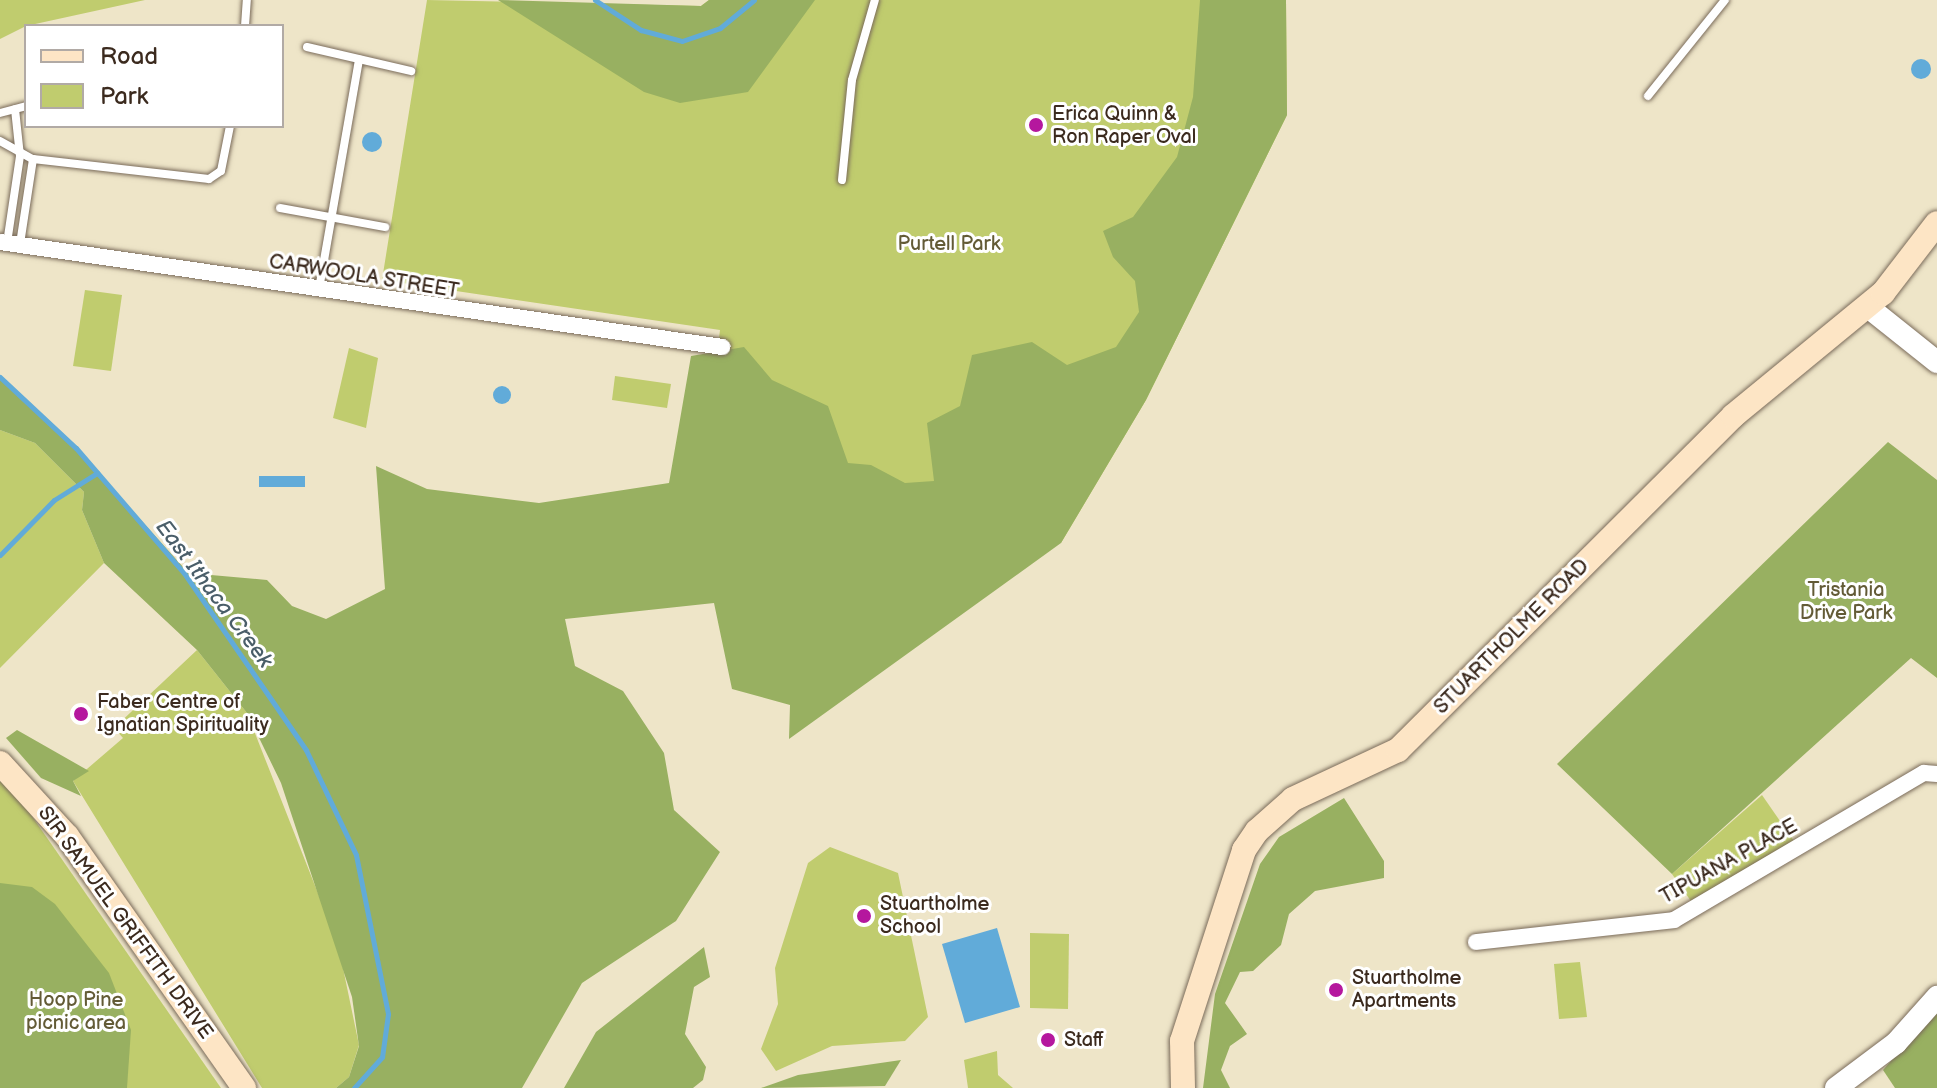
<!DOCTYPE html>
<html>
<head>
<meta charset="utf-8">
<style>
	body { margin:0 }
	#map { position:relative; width:1937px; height:1088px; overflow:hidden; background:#eee5c8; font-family:"Balsamiq Sans",sans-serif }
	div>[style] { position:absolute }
	.green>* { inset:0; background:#c0cc6e }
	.forest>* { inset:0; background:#98b061 }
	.water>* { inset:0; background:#61abd9 }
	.round { border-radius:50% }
	.stream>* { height:5px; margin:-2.5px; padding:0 2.5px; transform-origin:2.5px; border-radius:2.5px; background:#61abd9 }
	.roads { filter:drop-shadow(0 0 2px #7a6b5a) drop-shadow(0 0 2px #7a6b5a) }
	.service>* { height:8px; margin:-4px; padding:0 4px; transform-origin:4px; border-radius:4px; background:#fff }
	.minor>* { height:16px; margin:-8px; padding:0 8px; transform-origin:8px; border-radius:8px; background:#fff }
	.tertiary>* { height:22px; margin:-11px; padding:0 11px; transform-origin:11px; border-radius:11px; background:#fff }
	.secondary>* { height:24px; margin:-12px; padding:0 12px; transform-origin:12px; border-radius:12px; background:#fde5c5 }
	.dots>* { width:22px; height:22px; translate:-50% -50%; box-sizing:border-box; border:4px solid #fff; border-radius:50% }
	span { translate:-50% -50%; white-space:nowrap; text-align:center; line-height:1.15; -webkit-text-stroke:6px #fff; paint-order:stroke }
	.poi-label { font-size:20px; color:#3b2a1e }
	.left { translate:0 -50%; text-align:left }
	.park-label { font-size:20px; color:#635b36 }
	.street-label { font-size:20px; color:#3b2a1e }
	.water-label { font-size:22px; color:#4a5e69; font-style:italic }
	.legend { position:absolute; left:24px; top:24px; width:260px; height:104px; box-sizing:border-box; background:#fff; border:2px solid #b1aaa5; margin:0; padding:10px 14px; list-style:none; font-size:24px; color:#3b2a1e }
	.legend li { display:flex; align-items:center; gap:16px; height:40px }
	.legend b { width:40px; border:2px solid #b1aaa5 }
</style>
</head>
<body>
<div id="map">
	<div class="green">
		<div style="clip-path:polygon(0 0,145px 0,26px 26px,0 39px)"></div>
		<div style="clip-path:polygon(427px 0,701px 6px,709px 0,1286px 0,1287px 115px,1146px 400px,1061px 543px,701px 489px,720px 330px,382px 280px)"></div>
		<div style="clip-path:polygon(85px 290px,122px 295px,111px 371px,73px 366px)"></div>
		<div style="clip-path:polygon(349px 348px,378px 358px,366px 428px,333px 418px)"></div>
		<div style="clip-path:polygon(615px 376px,671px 384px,667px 408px,612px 400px)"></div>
		<div style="clip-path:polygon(0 430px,35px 443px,84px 492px,82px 510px,104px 563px,0 668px)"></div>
		<div style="clip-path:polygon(197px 650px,247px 713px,338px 944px,359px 1045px,349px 1077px,336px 1088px,262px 1088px,73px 781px,123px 738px,114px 728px)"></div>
		<div style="clip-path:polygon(0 781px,20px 799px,221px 1088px,0 1088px)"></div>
		<div style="clip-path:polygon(1762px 795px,1796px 844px,1693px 904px,1672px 874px)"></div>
		<div style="clip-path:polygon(830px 847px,898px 873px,928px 1017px,905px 1041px,832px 1046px,776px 1071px,761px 1049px,778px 1004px,775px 968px,808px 863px)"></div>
		<div style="clip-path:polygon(1030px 933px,1069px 934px,1068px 1009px,1030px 1008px)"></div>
		<div style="clip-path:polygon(1580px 962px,1587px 1017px,1559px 1019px,1554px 964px)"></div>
		<div style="clip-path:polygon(997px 1051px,998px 1075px,1013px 1088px,968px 1088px,964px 1060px)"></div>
	</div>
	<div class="forest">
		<div style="clip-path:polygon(498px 0,701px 6px,709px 0,815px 0,748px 92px,680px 103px,644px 92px)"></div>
		<div style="clip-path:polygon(1200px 0,1286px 0,1287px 115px,1146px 400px,1061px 543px,789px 739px,790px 705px,732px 689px,714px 603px,565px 619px,575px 666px,623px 691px,664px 753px,674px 810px,720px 852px,676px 921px,582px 983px,522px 1088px,336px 1088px,349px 1077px,359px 1046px,352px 997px,281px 783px,247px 713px,197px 650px,104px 563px,82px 510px,84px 492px,35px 443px,0 430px,0 377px,76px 448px,202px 588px,211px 575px,267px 580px,292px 606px,326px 619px,385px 589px,376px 466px,427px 489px,539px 503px,669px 483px,691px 356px,744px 347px,772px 380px,828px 406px,848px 463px,871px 465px,905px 483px,934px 481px,927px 423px,960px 406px,972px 355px,1032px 342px,1067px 365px,1116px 347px,1139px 312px,1135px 281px,1113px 257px,1103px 231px,1133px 217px,1177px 157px,1193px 97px)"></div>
		<div style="clip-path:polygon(1888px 442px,1937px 480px,1937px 678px,1911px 658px,1672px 874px,1557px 764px)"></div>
		<div style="clip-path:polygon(17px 730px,89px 771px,73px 781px,81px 796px,41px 778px,6px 738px)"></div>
		<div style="clip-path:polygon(1344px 798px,1384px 861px,1384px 878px,1315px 891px,1289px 914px,1281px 945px,1253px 971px,1240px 972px,1225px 1003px,1247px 1034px,1230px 1046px,1221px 1070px,1230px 1088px,1203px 1088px,1215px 994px,1260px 864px,1279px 837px)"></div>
		<div style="clip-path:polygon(0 883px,32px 887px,55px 904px,109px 973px,131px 1030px,127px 1088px,0 1088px)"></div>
		<div style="clip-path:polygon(704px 947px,710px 977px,694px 987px,685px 1034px,706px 1067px,703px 1080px,693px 1088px,564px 1088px,596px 1032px)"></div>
		<div style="clip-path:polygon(1937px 1009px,1937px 1088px,1895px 1088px,1883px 1070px)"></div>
		<div style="clip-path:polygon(901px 1060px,885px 1086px,761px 1088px,798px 1075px)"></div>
	</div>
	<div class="water">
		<div class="round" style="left:1911px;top:59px;width:20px;height:20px"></div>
		<div class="round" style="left:362px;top:132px;width:20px;height:20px"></div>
		<div class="round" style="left:493px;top:386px;width:18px;height:18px"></div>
		<div style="clip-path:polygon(259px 476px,305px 476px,305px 487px,259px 487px)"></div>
		<div style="clip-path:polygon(997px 928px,1020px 1007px,965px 1023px,942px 944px)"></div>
	</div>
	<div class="stream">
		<div style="left:595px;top:0;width:55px;rotate:33.1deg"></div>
		<div style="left:641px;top:30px;width:42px;rotate:15deg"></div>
		<div style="left:682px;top:41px;width:40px;rotate:-18.9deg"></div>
		<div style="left:720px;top:28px;width:44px;rotate:-39.5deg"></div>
		<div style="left:0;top:377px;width:104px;rotate:43.1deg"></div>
		<div style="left:76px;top:448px;width:165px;rotate:49.2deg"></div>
		<div style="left:184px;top:573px;width:215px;rotate:55.4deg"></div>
		<div style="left:306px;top:750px;width:116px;rotate:64.5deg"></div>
		<div style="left:356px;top:855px;width:162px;rotate:78.6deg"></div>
		<div style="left:388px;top:1014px;width:43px;rotate:97.9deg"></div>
		<div style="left:382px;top:1057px;width:42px;rotate:132.1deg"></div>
		<div style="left:0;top:555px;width:77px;rotate:-45.5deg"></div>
		<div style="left:54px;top:500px;width:51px;rotate:-32.1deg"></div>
	</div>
	<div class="roads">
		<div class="service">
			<div style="left:245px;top:26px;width:26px;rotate:-86deg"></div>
			<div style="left:307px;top:47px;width:107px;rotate:13deg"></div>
			<div style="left:1648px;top:96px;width:123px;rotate:-51.3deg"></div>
			<div style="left:0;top:113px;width:27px;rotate:-15deg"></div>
			<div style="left:0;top:141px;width:38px;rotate:29deg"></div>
			<div style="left:33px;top:159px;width:177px;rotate:6.5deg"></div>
			<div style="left:209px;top:179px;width:14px;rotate:-34deg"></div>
			<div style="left:221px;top:171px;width:46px;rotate:-78.7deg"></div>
			<div style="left:842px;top:180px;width:100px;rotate:-84.3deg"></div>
			<div style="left:852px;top:80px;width:83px;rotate:-74deg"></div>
			<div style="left:280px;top:208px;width:107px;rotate:10.3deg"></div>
			<div style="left:7px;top:243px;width:88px;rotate:-81.5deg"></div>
			<div style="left:20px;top:156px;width:47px;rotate:-96.1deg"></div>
			<div style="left:20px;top:244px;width:86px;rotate:-81.3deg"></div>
			<div style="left:319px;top:289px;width:233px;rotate:-80.1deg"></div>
		</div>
		<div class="minor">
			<div style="left:0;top:242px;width:730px;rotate:8.27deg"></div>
			<div style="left:1476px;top:942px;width:199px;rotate:-6.3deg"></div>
			<div style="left:1674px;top:920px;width:290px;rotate:-30.5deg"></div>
			<div style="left:1924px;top:773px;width:13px;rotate:4deg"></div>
		</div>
		<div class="tertiary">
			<div style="left:1868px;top:307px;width:88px;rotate:38.6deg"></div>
			<div style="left:1836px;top:1088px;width:75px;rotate:-36.9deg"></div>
			<div style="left:1896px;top:1043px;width:62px;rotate:-48.3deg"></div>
		</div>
		<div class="secondary">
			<div style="left:0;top:763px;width:99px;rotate:47.5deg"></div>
			<div style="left:67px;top:836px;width:308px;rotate:54.9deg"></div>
			<div style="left:1183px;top:1088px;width:47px;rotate:-91.2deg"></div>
			<div style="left:1182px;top:1041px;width:201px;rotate:-72deg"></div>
			<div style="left:1244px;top:850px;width:23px;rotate:-56deg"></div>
			<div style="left:1257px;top:831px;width:48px;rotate:-41.6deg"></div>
			<div style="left:1293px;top:799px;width:116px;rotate:-25deg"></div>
			<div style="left:1398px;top:750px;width:473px;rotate:-44.9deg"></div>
			<div style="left:1733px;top:416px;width:194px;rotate:-39.4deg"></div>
			<div style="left:1883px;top:293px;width:88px;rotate:-52.4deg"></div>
		</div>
	</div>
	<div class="dots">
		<div style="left:1036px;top:125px;background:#b5179e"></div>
		<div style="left:81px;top:714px;background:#b5179e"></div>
		<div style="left:864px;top:916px;background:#b5179e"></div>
		<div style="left:1336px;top:990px;background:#b5179e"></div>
		<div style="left:1048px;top:1040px;background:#b5179e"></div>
	</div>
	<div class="poi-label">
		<span class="left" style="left:1052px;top:126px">Erica Quinn &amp;<br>Ron Raper Oval</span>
		<span class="left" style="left:97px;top:714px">Faber Centre of<br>Ignatian Spirituality</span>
		<span class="left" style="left:880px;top:916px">Stuartholme<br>School</span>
		<span class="left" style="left:1352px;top:990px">Stuartholme<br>Apartments</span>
		<span class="left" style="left:1064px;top:1040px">Staff</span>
	</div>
	<div class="park-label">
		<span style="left:949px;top:244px">Purtell Park</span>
		<span style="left:1846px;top:602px">Tristania<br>Drive Park</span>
		<span style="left:76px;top:1012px">Hoop Pine<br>picnic area</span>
	</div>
	<div class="street-label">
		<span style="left:364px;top:277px;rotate:9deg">CARWOOLA STREET</span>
		<span style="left:1512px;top:637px;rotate:-45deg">STUARTHOLME ROAD</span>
		<span style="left:1729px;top:862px;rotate:-29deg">TIPUANA PLACE</span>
		<span style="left:125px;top:923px;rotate:54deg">SIR SAMUEL GRIFFITH DRIVE</span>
	</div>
	<div class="water-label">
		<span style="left:214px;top:594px;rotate:53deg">East Ithaca Creek</span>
	</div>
	<ul class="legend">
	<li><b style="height:10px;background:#fde5c5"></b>Road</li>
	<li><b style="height:22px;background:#c0cc6e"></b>Park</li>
	</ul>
</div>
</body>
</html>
